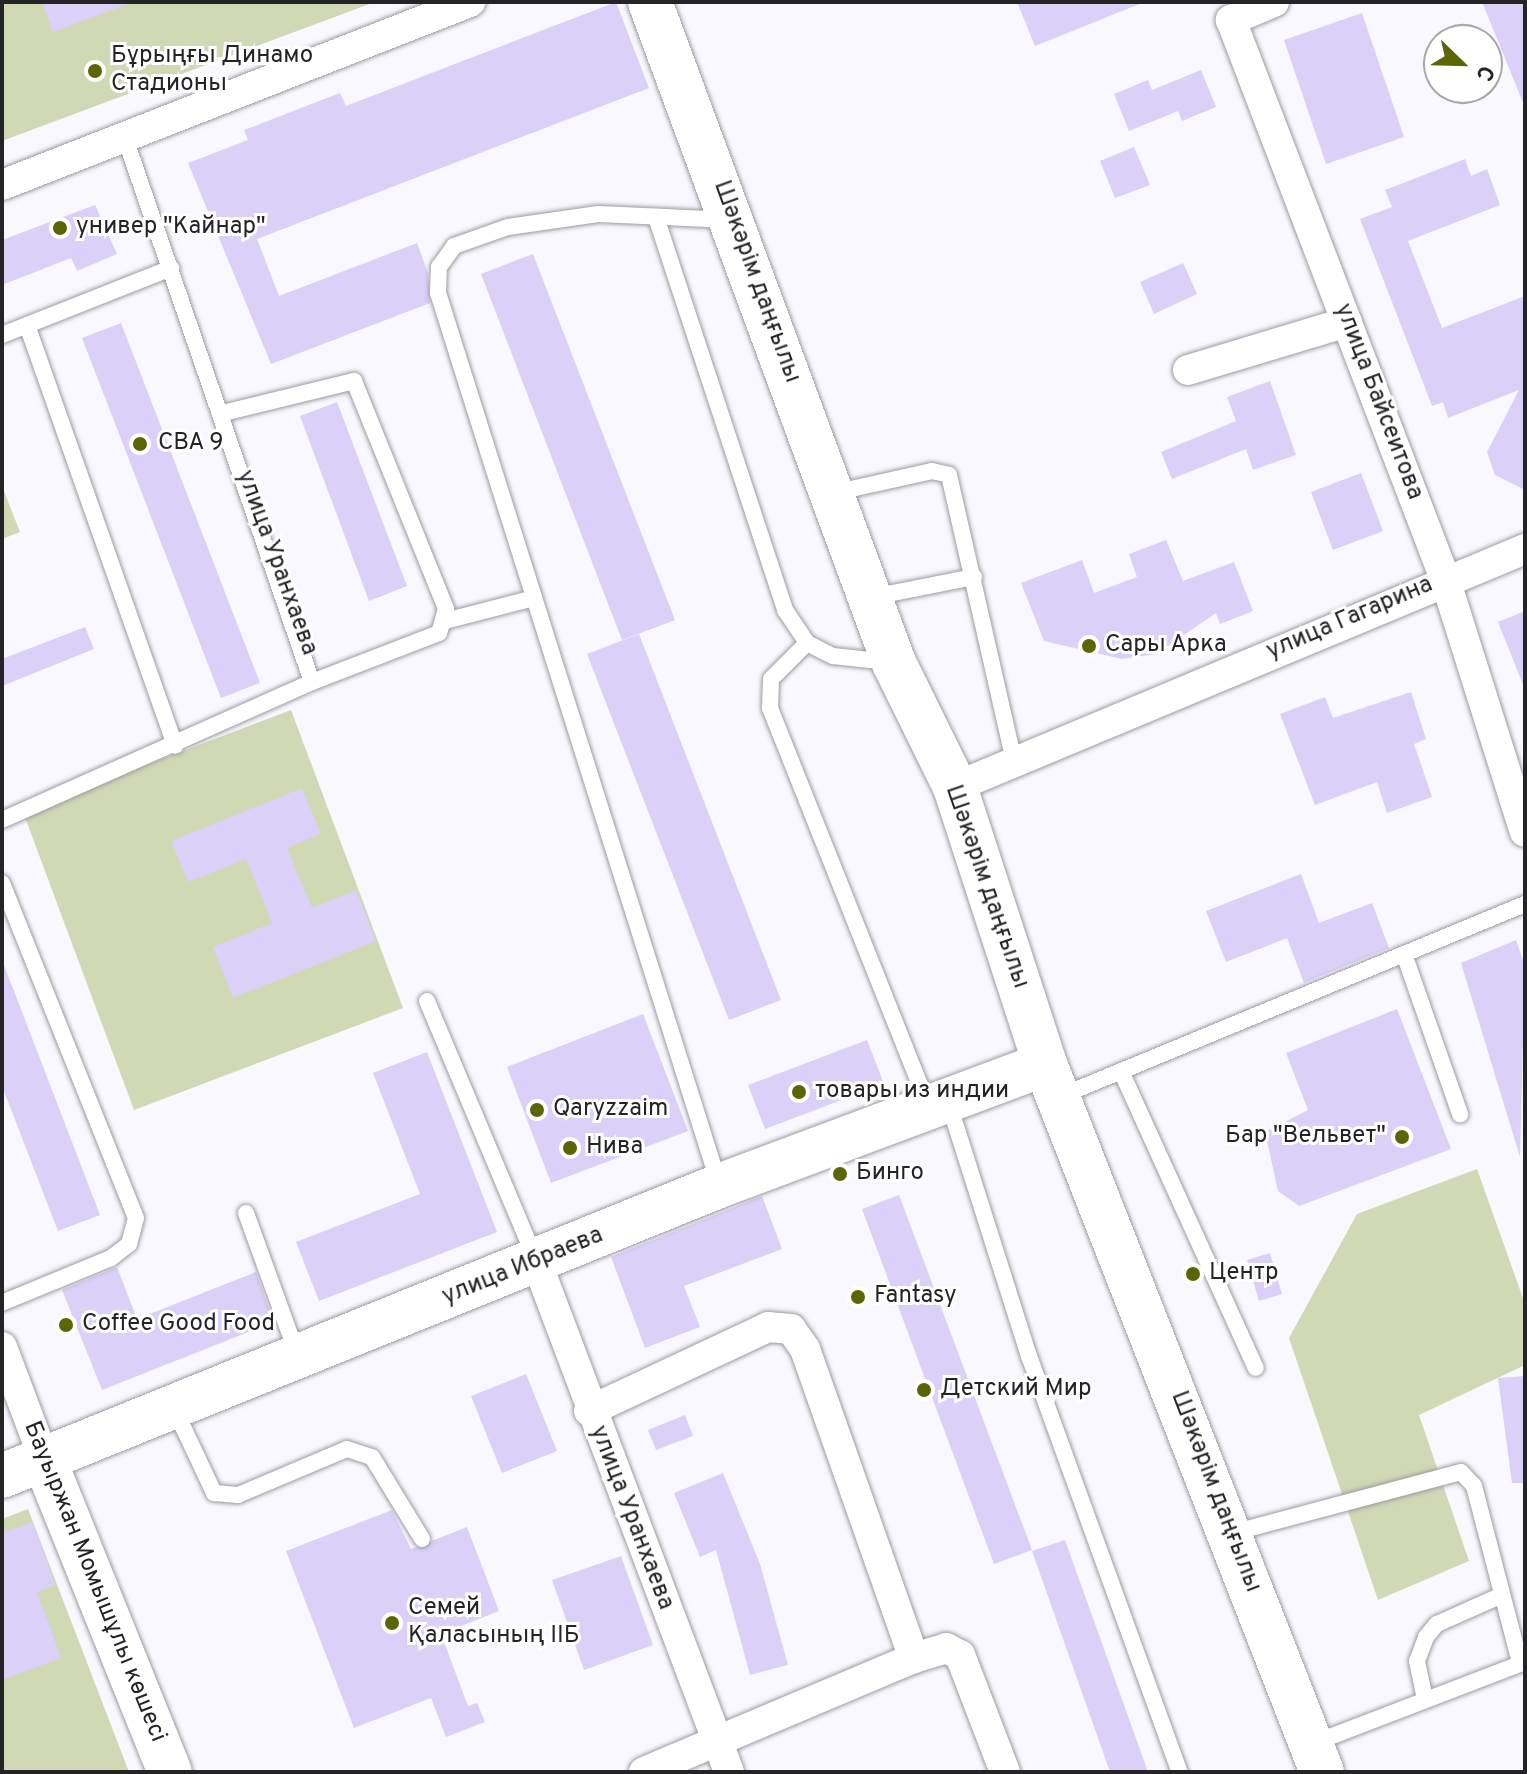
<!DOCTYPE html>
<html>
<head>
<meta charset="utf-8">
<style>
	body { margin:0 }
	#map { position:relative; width:1527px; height:1774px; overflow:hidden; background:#f9f8ff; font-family:Overpass,sans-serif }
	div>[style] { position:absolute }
	.green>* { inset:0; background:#d1d8b4 }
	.building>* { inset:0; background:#dad0f8 }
	.roads { filter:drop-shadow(0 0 2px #9d9ba1) drop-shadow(0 0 2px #9d9ba1) }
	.lane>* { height:16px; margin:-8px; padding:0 8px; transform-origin:8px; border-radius:8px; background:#fff }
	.street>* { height:30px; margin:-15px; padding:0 15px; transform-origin:15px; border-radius:15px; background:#fff }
	.secondary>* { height:44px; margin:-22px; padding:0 22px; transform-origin:22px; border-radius:22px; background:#fff }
	.primary>* { height:44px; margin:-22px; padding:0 22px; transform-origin:22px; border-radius:22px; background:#fff }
	.dots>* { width:22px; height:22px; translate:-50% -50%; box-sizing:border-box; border:4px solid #fff; border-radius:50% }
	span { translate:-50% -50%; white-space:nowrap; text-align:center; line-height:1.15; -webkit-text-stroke:6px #fff; paint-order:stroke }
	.poi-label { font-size:24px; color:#242326 }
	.left { translate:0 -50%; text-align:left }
	.right { translate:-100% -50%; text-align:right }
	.street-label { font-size:24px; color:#242326 }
	.frame { position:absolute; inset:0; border:4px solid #242326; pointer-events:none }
	.north { position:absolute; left:1423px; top:24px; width:80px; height:80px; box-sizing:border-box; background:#fff; border:2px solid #a7a7a8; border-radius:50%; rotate:113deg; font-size:22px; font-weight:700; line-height:32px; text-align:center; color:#242326 }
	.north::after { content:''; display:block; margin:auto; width:28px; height:36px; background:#5c6505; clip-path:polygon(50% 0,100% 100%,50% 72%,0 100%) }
</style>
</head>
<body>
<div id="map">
	<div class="green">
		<div style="clip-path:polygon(2px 2px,375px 2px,2px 141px)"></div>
		<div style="clip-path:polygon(2px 486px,20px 532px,2px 539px)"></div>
		<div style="clip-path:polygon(291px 710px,403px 1008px,134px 1110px,23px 812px)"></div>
		<div style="clip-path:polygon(1477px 1169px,1525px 1304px,1525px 1365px,1419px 1415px,1469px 1561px,1378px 1600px,1289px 1338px,1357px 1214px)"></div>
		<div style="clip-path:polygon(28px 1509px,129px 1772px,2px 1772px,2px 1519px)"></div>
	</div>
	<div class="building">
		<div style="clip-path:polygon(42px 2px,128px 2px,128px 4px,53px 32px)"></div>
		<div style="clip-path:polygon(616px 2px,649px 88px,257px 239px,279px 296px,417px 243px,428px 273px,430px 303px,271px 364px,188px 163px,248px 140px,244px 130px,340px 93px,346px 106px)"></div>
		<div style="clip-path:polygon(1017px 2px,1142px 2px,1142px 3px,1035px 46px)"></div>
		<div style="clip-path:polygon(1482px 2px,1525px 2px,1525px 105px,1524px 105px)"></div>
		<div style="clip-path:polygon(1362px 13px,1404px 137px,1326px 164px,1284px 40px)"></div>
		<div style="clip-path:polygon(1201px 70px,1216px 107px,1182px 121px,1178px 111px,1129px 131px,1114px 94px,1148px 80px,1152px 90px)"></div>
		<div style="clip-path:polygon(1134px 147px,1150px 185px,1115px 198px,1100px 161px)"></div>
		<div style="clip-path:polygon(1465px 159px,1471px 176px,1487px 169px,1500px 205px,1408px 241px,1442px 328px,1525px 296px,1525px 490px,1495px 475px,1487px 452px,1519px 390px,1448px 418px,1443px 402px,1432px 406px,1360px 219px,1392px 207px,1385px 190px)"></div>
		<div style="clip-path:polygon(95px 205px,117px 254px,77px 271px,71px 258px,2px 285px,2px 240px)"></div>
		<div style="clip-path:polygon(533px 254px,675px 620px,622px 640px,481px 274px)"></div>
		<div style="clip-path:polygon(1183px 263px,1197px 294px,1154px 314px,1140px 282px)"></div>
		<div style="clip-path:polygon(121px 323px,260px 683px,221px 698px,82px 338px)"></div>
		<div style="clip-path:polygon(1270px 381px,1296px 455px,1253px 470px,1246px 449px,1172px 479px,1161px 452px,1236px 421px,1227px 397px)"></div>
		<div style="clip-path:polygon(337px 402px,407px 586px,369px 601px,300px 416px)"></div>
		<div style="clip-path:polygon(1361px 473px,1383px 531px,1333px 550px,1311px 492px)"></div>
		<div style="clip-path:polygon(1166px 540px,1183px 581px,1234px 562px,1253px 611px,1220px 624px,1216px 613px,1156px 654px,1122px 659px,1044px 641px,1021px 583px,1082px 560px,1094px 593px,1137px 577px,1129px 554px)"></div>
		<div style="clip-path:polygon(1525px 611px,1525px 686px,1524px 687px,1498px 622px)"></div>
		<div style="clip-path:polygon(85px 627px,94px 649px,2px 686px,2px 659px)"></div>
		<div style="clip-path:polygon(639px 634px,781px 1000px,729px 1020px,587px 654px)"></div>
		<div style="clip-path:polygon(1411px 692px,1426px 739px,1414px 744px,1432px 797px,1387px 813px,1377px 782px,1315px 805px,1280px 714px,1325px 697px,1333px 718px)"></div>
		<div style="clip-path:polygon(302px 788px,321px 834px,287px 848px,312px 908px,356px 890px,376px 941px,233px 998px,213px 947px,272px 923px,246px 859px,188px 882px,171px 841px)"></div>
		<div style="clip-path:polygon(1301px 874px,1319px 923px,1372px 903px,1389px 948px,1304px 983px,1287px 938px,1226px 962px,1206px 911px)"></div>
		<div style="clip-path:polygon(1516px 940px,1525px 966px,1520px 1157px,1461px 963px)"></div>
		<div style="clip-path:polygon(4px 965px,100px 1215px,58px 1231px,2px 1086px)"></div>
		<div style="clip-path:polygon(1397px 1009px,1451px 1149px,1299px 1206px,1278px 1191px,1265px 1132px,1308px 1110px,1286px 1053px)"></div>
		<div style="clip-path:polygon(643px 1014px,688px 1131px,551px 1183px,507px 1067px)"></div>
		<div style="clip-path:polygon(867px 1040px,884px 1084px,765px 1129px,748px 1085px)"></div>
		<div style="clip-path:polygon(427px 1052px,497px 1232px,319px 1301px,296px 1242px,420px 1194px,373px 1073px)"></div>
		<div style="clip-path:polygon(899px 1195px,1032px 1550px,994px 1564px,862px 1209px)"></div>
		<div style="clip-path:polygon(762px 1196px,782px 1249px,684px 1286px,700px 1327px,645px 1348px,611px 1257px)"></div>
		<div style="clip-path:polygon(1270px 1253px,1282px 1294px,1259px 1301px,1247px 1260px)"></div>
		<div style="clip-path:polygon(117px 1267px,137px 1319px,256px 1272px,274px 1322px,102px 1390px,62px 1290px)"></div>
		<div style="clip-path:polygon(526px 1374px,557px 1451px,502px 1473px,471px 1396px)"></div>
		<div style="clip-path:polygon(1525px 1376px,1525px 1483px,1512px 1483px,1498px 1378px)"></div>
		<div style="clip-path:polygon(685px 1415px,693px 1436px,656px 1450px,648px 1430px)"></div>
		<div style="clip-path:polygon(723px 1473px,760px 1564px,788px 1665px,750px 1675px,716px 1550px,700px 1557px,674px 1493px)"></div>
		<div style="clip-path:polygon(392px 1510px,411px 1549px,467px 1527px,499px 1611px,441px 1634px,468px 1706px,477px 1703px,485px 1722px,446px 1737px,431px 1698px,354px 1728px,286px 1551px)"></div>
		<div style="clip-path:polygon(33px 1522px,55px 1585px,37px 1592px,61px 1658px,2px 1680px,2px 1533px)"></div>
		<div style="clip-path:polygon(1065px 1540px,1148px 1772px,1110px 1772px,1032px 1551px)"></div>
		<div style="clip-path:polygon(621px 1556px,653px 1645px,584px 1670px,552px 1580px)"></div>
	</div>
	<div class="roads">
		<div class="lane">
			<div style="left:656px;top:217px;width:414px;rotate:71.8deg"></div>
			<div style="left:785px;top:610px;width:40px;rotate:56deg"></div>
			<div style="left:807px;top:643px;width:29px;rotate:27deg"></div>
			<div style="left:833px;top:656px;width:56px;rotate:6.1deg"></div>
			<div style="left:27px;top:325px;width:446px;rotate:70.6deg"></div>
			<div style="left:2px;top:335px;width:182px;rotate:-21.6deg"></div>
			<div style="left:223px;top:413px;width:135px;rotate:-13.7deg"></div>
			<div style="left:354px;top:381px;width:246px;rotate:68deg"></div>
			<div style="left:446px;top:609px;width:25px;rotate:106deg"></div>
			<div style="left:439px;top:633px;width:136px;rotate:158.9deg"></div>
			<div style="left:833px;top:493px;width:101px;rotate:-12.5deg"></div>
			<div style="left:932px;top:471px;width:17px;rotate:13deg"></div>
			<div style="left:949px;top:475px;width:294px;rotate:77.2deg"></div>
			<div style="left:872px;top:597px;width:104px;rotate:-11.1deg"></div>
			<div style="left:445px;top:621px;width:92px;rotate:-14.5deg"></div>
			<div style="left:807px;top:643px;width:51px;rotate:135deg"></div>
			<div style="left:771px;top:679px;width:29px;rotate:92deg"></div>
			<div style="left:770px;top:708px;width:430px;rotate:68.3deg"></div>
			<div style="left:2px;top:820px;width:339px;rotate:-24deg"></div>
			<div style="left:312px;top:682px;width:572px;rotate:-108.97deg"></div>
			<div style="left:2px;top:883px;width:361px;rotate:68.2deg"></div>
			<div style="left:136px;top:1218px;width:27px;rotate:105deg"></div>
			<div style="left:129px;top:1244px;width:23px;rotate:142deg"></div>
			<div style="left:111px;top:1258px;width:118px;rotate:157.6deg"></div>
			<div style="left:1404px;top:954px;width:170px;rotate:70.7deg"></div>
			<div style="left:427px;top:1001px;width:279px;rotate:67.2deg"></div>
			<div style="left:1121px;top:1071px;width:326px;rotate:65.6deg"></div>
			<div style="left:1061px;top:1096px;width:502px;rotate:-22.48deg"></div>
			<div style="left:948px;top:1101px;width:268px;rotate:72.4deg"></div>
			<div style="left:1029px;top:1356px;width:443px;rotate:70.1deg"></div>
			<div style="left:719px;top:1184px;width:934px;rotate:-107.5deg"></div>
			<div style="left:438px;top:293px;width:26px;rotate:-88deg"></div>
			<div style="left:439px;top:267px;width:26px;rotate:-54deg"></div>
			<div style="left:454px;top:246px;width:57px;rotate:-19.4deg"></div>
			<div style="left:508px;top:227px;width:91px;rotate:-8.2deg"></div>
			<div style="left:598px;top:214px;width:130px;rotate:2.6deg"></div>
			<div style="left:246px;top:1213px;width:150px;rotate:70.1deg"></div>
			<div style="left:175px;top:1410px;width:92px;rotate:64.8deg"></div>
			<div style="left:214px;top:1493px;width:24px;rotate:5deg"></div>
			<div style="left:238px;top:1495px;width:118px;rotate:-22.9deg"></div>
			<div style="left:347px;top:1449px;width:26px;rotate:18deg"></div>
			<div style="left:372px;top:1457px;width:96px;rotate:58.6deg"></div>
			<div style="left:1232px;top:1533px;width:237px;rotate:-14.9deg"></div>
			<div style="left:1461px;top:1472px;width:19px;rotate:47deg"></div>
			<div style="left:1474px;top:1486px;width:182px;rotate:75.4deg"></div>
			<div style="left:1425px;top:1699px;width:39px;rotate:-102deg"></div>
			<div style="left:1417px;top:1661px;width:26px;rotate:-69deg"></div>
			<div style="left:1426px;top:1637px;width:17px;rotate:-50deg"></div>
			<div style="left:1437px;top:1624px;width:71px;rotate:-24deg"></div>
			<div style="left:1314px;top:1743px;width:226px;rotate:-21deg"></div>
		</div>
		<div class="street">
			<div style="left:1274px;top:2px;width:47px;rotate:157.3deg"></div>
			<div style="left:1231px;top:20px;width:599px;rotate:69.05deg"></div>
			<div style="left:1445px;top:579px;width:265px;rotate:72.5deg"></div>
			<div style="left:2px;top:185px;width:503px;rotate:-21.36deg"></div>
			<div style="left:1188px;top:370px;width:166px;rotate:-16.8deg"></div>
			<div style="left:955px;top:787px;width:618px;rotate:-22.66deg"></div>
			<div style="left:537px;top:1263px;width:544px;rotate:69.33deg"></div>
			<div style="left:2px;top:1347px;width:120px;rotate:69.4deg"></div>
			<div style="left:589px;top:1411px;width:198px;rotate:-25.1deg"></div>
			<div style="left:768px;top:1327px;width:23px;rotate:5deg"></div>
			<div style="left:791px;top:1329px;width:24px;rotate:55deg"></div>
			<div style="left:805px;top:1349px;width:328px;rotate:70.6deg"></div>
			<div style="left:914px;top:1658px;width:34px;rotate:-17deg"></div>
			<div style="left:946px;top:1648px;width:16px;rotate:27deg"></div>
			<div style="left:960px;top:1655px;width:125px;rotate:69deg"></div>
			<div style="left:644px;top:1772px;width:293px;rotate:-22.9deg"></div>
		</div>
		<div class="secondary">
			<div style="left:44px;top:1459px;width:337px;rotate:68.1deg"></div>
			<div style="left:2px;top:1476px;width:773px;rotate:-22.02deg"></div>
			<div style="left:719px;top:1186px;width:348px;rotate:-20.5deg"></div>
		</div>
		<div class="primary">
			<div style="left:650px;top:2px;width:705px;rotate:69.74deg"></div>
			<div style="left:894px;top:663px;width:138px;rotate:63.8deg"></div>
			<div style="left:955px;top:787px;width:291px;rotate:72deg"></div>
			<div style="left:1045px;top:1064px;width:760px;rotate:68.63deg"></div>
		</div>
	</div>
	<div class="dots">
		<div style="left:95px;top:71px;background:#5c6505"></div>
		<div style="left:60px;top:228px;background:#5c6505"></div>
		<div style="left:140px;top:444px;background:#5c6505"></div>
		<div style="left:1089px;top:646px;background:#5c6505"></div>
		<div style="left:799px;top:1092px;background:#5c6505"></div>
		<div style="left:537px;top:1110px;background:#5c6505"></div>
		<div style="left:1402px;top:1137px;background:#5c6505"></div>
		<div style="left:570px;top:1148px;background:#5c6505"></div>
		<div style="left:840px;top:1174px;background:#5c6505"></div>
		<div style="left:1193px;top:1274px;background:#5c6505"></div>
		<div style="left:858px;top:1297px;background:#5c6505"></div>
		<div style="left:66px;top:1325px;background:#5c6505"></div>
		<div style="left:924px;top:1390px;background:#5c6505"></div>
		<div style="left:392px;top:1623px;background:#5c6505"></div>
	</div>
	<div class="poi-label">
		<span class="left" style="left:111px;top:71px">Бұрыңғы Динамо<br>Стадионы</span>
		<span class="left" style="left:76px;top:228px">универ "Кайнар"</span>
		<span class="left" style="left:158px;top:444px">СВА 9</span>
		<span class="left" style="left:1105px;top:646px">Сары Арка</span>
		<span class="left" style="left:815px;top:1092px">товары из индии</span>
		<span class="left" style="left:553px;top:1110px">Qaryzzaim</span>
		<span class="right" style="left:1386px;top:1137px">Бар "Вельвет"</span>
		<span class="left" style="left:586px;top:1148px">Нива</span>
		<span class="left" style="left:856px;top:1174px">Бинго</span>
		<span class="left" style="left:1209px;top:1274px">Центр</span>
		<span class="left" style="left:874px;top:1297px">Fantasy</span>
		<span class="left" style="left:82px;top:1325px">Coffee Good Food</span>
		<span class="left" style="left:940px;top:1390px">Детский Мир</span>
		<span class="left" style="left:408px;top:1623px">Семей<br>Қаласының ІІБ</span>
	</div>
	<div class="street-label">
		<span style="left:756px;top:282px;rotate:70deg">Шәкәрім даңғылы</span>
		<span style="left:1378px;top:402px;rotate:69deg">улица Байсеитова</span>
		<span style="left:276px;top:563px;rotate:70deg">улица Уранхаева</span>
		<span style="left:1350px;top:619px;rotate:-23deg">улица Гагарина</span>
		<span style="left:986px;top:887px;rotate:71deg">Шәкәрім даңғылы</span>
		<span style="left:523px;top:1267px;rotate:-22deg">улица Ибраева</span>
		<span style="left:1215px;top:1492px;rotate:69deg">Шәкәрім даңғылы</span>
		<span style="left:631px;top:1518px;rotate:69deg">улица Уранхаева</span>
		<span style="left:94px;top:1582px;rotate:68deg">Бауыржан Момышұлы көшесі</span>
	</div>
	<div class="frame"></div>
	<div class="north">С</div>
</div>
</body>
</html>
